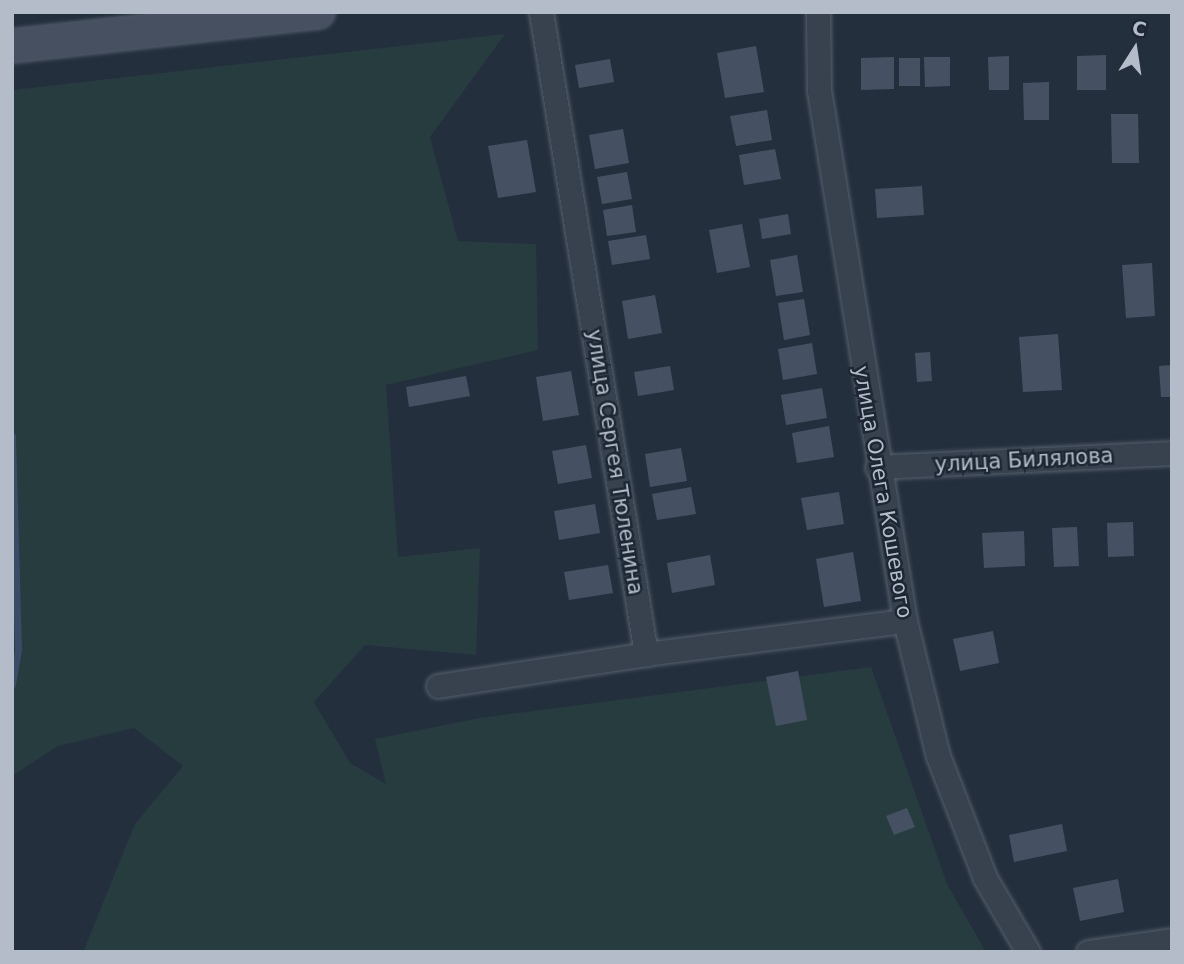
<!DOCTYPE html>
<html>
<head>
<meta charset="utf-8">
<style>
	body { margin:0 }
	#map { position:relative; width:1184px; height:964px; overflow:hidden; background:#242f3e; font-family:"DejaVu Sans",sans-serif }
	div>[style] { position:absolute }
	.green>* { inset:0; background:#263c3f }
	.stream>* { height:7px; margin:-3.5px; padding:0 3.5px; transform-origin:3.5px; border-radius:3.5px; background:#394c67 }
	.building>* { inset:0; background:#455162 }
	.roads { filter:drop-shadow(0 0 2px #565f6c) drop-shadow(0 0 2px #565f6c) }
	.street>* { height:23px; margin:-11.5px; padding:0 11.5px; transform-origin:11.5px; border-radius:11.5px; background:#38414e }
	.secondary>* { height:32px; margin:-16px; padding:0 16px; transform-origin:16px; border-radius:16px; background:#465061 }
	span { translate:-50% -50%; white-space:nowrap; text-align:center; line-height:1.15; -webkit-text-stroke:5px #1d2633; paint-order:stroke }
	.street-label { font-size:21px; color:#b4bcc9 }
	.frame { position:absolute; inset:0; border:14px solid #b4bcc9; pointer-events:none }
	.north { position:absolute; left:1100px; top:14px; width:70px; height:70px; -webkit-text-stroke:5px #1d2633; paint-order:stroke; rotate:12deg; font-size:19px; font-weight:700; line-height:28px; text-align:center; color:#b4bcc9 }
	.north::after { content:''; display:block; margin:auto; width:24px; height:32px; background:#b4bcc9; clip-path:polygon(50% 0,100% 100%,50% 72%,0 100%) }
</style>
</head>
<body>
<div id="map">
	<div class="green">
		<div style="clip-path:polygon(505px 34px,430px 137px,458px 241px,536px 244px,538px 350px,386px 385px,398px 557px,480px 548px,476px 655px,365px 645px,314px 702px,350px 763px,386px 784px,375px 739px,479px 718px,871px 667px,947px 884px,986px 952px,83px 952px,135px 824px,183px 766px,134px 728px,58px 746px,12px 776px,12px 90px)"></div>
	</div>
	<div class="stream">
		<div style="left:12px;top:436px;width:214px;rotate:88.4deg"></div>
		<div style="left:18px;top:650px;width:35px;rotate:100deg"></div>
	</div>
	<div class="building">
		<div style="clip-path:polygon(756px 46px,764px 92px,725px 98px,717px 53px)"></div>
		<div style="clip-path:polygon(1106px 55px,1106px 90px,1077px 90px,1077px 56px)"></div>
		<div style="clip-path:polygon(1009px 56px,1009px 90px,989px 90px,988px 57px)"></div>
		<div style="clip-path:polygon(894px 57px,894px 89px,861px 90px,861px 58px)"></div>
		<div style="clip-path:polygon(924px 57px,950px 57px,950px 86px,925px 87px)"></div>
		<div style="clip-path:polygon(899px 58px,920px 58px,920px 86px,899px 86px)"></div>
		<div style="clip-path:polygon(610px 59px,614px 82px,579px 88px,575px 65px)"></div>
		<div style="clip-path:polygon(1049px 82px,1049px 120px,1024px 120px,1023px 83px)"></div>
		<div style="clip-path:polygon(767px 110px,772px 140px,736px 146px,730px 116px)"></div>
		<div style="clip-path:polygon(1111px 114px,1138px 114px,1139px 163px,1112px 163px)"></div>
		<div style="clip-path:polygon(623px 129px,629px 163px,595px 169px,589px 135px)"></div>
		<div style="clip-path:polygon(527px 140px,536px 192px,498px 198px,488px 146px)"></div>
		<div style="clip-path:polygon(775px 149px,781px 179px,744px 185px,739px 155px)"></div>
		<div style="clip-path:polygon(627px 172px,632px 199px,602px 204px,597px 177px)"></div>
		<div style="clip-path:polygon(922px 186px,924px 215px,877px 218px,875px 189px)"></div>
		<div style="clip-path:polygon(632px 205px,636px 232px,607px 236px,603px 210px)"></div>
		<div style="clip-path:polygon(788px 214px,791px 234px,762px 239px,759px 219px)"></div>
		<div style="clip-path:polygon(742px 224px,750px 267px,717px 273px,709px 230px)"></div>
		<div style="clip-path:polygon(646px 235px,650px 259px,612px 265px,608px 241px)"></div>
		<div style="clip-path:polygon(797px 255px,803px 292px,776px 296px,770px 260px)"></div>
		<div style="clip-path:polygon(1152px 263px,1155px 316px,1126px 318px,1122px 265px)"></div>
		<div style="clip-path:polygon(655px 295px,662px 333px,628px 339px,622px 301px)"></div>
		<div style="clip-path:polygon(804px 299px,810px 335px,784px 340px,778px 303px)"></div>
		<div style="clip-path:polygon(1058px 334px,1062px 390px,1023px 392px,1019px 337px)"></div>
		<div style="clip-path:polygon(812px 343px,817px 374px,783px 380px,778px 349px)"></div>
		<div style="clip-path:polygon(930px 352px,932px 381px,917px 382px,915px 353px)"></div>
		<div style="clip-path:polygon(1172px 365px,1172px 397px,1161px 397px,1159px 366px)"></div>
		<div style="clip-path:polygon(670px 366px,674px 390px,638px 396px,634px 372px)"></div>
		<div style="clip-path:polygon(571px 371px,579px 415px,543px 421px,536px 377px)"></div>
		<div style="clip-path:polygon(466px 376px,470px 396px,409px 407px,406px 387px)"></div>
		<div style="clip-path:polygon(822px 388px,827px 418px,786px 425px,781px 395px)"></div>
		<div style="clip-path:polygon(829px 426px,834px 457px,797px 463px,792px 433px)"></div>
		<div style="clip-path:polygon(586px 445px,592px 478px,558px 484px,552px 451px)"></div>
		<div style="clip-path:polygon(681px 448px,687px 481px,650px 487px,645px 454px)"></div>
		<div style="clip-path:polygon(691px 487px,696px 514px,657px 520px,652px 494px)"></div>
		<div style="clip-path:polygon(839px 492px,844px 524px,807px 530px,801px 498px)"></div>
		<div style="clip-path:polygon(595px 504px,600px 533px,559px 540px,554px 511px)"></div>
		<div style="clip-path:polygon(1133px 522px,1134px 556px,1108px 557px,1107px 523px)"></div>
		<div style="clip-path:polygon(1077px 527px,1079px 566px,1054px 567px,1052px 528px)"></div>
		<div style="clip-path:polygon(1024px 531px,1025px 566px,984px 568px,982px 533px)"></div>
		<div style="clip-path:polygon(853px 552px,861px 601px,824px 607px,816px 559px)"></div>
		<div style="clip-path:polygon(710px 555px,715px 585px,672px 593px,667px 563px)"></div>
		<div style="clip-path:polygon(608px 565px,613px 593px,569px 600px,564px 572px)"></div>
		<div style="clip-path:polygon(993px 631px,999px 663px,960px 671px,953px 639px)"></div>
		<div style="clip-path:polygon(798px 671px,807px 720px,776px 726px,766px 677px)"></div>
		<div style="clip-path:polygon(907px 808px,915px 827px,894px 835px,886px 816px)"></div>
		<div style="clip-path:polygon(1062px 824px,1067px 851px,1014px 862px,1009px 835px)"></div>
		<div style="clip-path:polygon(1118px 879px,1124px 912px,1080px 921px,1073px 888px)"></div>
	</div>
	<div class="roads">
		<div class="street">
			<div style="left:541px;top:12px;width:651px;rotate:80.71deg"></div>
			<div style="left:646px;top:654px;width:261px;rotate:-7.3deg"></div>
			<div style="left:818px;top:12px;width:78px;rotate:89.3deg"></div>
			<div style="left:819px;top:90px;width:538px;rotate:80.8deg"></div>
			<div style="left:905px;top:621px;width:139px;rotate:76.3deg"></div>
			<div style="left:938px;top:756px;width:131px;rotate:68.9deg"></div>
			<div style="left:985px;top:878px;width:86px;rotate:59.8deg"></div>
			<div style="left:877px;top:467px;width:295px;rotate:-2.7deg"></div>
			<div style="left:438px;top:686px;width:210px;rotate:-8.7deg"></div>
			<div style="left:1088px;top:952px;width:85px;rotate:-8.1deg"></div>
		</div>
		<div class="secondary">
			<div style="left:12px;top:46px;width:308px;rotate:-6.3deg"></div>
		</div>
	</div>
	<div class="street-label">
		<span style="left:1024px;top:460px;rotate:-3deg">улица Билялова</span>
		<span style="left:615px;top:462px;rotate:81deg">улица Сергея Тюленина</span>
		<span style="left:883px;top:492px;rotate:80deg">улица Олега Кошевого</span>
	</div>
	<div class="frame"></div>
	<div class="north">С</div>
</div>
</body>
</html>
